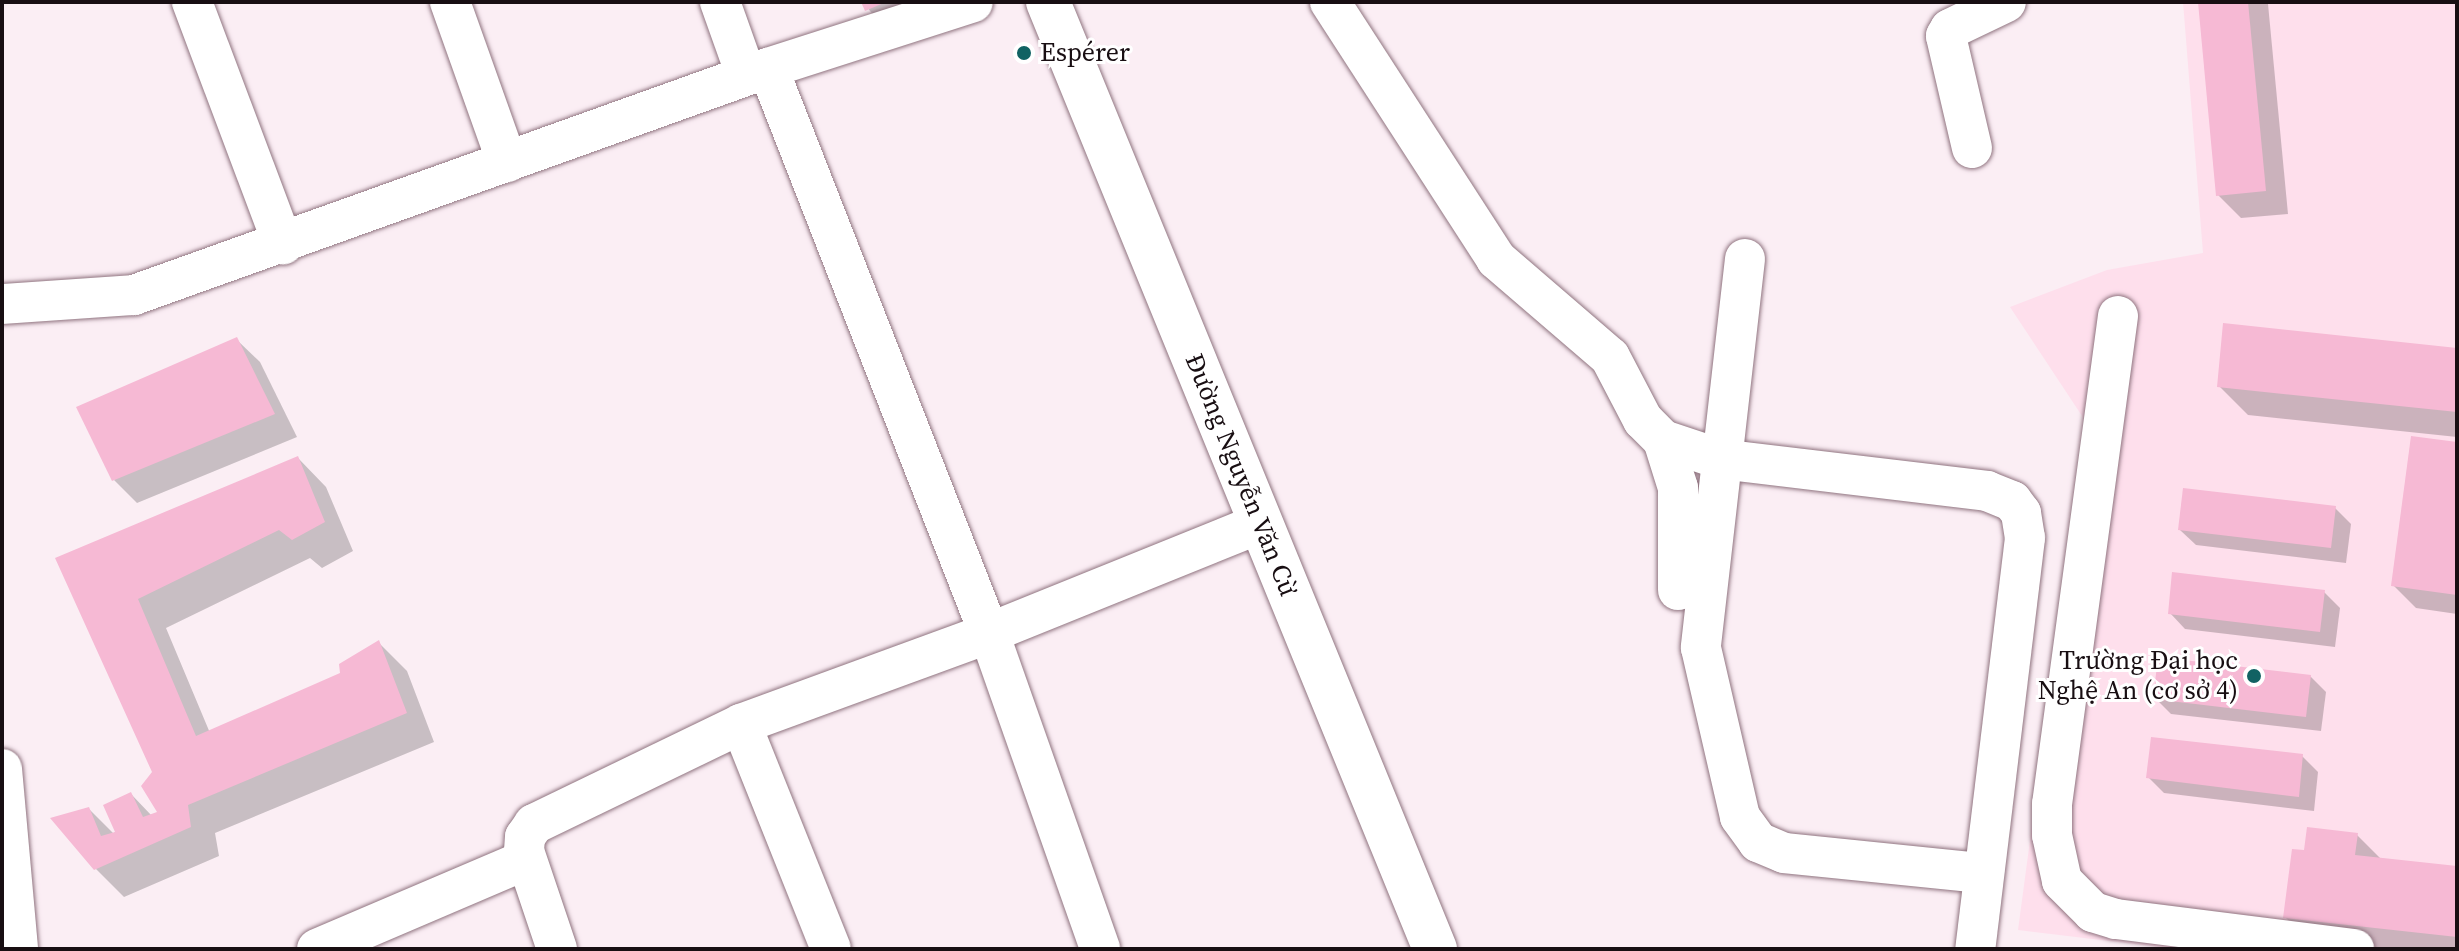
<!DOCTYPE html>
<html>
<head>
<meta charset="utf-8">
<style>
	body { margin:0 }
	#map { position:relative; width:2459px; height:951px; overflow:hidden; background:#fbeef4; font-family:"Source Serif 4",serif }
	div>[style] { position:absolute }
	.built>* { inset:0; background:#fedfec }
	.shadow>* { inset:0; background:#0003 }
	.building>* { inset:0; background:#f6b9d4 }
	.roads { filter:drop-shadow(0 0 2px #907480) drop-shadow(0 0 2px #907480) }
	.minor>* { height:40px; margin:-20px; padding:0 20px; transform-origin:20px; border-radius:20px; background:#fff }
	.major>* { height:44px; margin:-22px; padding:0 22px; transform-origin:22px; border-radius:22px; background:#fff }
	.dots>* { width:22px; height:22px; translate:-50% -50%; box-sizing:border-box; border:4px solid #fff; border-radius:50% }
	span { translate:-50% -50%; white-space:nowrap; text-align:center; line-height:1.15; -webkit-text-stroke:6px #fff; paint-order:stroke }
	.poi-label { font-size:26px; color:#180e12 }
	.left { translate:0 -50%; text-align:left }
	.right { translate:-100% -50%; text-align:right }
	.street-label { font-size:26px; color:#180e12 }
	.frame { position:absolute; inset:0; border:4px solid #180e12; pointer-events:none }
</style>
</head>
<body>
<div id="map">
	<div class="built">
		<div style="clip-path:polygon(2183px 2px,2457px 2px,2457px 949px,2176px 949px,2018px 930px,2086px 422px,2010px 307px,2107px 270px,2203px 253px)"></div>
	</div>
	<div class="shadow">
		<div style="clip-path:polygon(863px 2px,940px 2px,882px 26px)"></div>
		<div style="clip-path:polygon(2200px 2px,2268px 4px,2288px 214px,2241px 218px,2218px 195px)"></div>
		<div style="clip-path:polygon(237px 340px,260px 362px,297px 437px,137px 503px,114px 480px)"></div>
		<div style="clip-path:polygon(2457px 350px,2457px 437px,2248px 415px,2219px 386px)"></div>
		<div style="clip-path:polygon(2457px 444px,2457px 614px,2416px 608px,2393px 585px)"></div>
		<div style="clip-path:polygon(298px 458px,326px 487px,353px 551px,322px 568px,310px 558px,166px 628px,210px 733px,342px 675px,378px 642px,407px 671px,434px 742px,215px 833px,219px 856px,124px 897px,95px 868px,89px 809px,114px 834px,131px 794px,152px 816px,160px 813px,155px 773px,58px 559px)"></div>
		<div style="clip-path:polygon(2335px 508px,2351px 524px,2346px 563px,2196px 545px,2180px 530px)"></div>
		<div style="clip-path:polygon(2324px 592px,2340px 608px,2335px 647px,2185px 629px,2170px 613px)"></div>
		<div style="clip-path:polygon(2310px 676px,2326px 692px,2321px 731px,2171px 714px,2155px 698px)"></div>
		<div style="clip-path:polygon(2302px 756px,2318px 772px,2314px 811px,2164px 793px,2148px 777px)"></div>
		<div style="clip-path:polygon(2357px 835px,2382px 860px,2457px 868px,2457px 949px,2314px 946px,2285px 917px,2306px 852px)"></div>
	</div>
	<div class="building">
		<div style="clip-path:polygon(861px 2px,886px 2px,865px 11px)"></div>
		<div style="clip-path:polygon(2198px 2px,2248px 2px,2266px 191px,2216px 196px)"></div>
		<div style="clip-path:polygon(2223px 323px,2457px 348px,2457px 412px,2217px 387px)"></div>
		<div style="clip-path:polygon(237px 337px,275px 414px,112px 481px,76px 407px)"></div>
		<div style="clip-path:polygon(2411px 436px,2457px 442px,2457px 595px,2391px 586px)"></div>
		<div style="clip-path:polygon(298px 456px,325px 522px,292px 540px,279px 530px,138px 599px,196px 736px,340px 673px,339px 664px,379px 640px,407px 713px,188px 805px,191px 827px,94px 870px,50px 818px,89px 807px,101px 836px,115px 832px,103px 805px,131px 792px,143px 817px,157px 812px,141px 786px,152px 772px,55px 558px)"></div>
		<div style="clip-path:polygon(2183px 488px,2336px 506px,2331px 548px,2178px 530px)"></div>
		<div style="clip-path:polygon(2172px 572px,2325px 590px,2320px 632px,2168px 614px)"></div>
		<div style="clip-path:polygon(2158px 657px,2311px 675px,2306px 717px,2153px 699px)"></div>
		<div style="clip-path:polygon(2151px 737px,2303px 754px,2299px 797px,2146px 778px)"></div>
		<div style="clip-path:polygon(2307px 827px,2358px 833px,2355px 855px,2457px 866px,2457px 937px,2283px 918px,2292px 849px,2304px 850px)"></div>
	</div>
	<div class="roads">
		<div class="minor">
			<div style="left:192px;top:2px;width:259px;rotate:69.4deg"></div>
			<div style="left:450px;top:2px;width:170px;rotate:70.4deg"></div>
			<div style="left:720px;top:2px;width:77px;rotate:70.4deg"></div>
			<div style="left:1330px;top:2px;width:306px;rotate:57.1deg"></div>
			<div style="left:1496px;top:259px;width:150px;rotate:40.7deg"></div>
			<div style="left:1610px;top:357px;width:71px;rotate:62.4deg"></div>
			<div style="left:1643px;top:420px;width:28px;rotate:45deg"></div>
			<div style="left:1663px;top:440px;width:60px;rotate:18.4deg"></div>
			<div style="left:1720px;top:459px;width:269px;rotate:6.8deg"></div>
			<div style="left:1987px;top:491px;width:27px;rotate:22deg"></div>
			<div style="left:2012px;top:501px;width:15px;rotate:53deg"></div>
			<div style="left:2021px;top:513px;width:25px;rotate:81deg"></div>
			<div style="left:2025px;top:538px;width:414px;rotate:96.9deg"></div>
			<div style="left:768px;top:68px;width:607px;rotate:68.64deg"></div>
			<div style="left:989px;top:633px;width:335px;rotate:70.6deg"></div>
			<div style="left:1972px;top:148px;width:115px;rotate:-103.1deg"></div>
			<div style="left:1946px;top:36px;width:8px;rotate:-60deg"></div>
			<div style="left:1950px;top:29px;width:62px;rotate:-25.7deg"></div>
			<div style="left:1745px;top:259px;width:391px;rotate:96.5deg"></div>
			<div style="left:1701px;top:648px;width:173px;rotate:77deg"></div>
			<div style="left:1740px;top:817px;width:31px;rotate:54deg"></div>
			<div style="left:1758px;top:842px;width:28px;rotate:23deg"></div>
			<div style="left:1784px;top:853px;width:199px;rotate:5.8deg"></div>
			<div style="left:2px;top:304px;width:132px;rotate:-3.9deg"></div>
			<div style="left:134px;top:295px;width:673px;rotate:-19.7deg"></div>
			<div style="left:768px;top:68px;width:215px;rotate:-17.8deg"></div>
			<div style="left:2118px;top:316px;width:492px;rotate:97.7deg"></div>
			<div style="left:2052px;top:804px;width:31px;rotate:90deg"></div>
			<div style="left:2052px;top:835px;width:47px;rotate:77.7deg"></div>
			<div style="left:2062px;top:881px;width:44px;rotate:45deg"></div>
			<div style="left:2093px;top:912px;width:24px;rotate:17deg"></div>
			<div style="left:2116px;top:919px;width:240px;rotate:7.2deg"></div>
			<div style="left:1663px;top:440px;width:50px;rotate:72.6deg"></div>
			<div style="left:1678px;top:488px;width:102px;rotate:90deg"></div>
			<div style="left:741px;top:724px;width:242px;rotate:68.2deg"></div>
			<div style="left:2px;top:769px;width:181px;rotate:84.9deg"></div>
			<div style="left:317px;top:949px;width:227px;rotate:-23.1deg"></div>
			<div style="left:557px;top:949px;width:103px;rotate:-108.6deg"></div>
			<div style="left:524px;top:851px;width:14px;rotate:-86deg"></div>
			<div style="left:525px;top:837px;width:16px;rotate:-55deg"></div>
			<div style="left:534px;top:824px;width:230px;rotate:-25.8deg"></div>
			<div style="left:741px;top:724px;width:264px;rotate:-20.1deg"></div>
			<div style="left:989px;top:633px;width:293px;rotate:-22deg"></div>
		</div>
		<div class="major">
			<div style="left:1048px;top:2px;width:1023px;rotate:67.77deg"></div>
		</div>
	</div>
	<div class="dots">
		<div style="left:1024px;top:53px;background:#116263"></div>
		<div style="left:2254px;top:676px;background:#116263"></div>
	</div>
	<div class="poi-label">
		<span class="left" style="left:1040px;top:53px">Espérer</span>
		<span class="right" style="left:2238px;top:676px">Trường Đại học<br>Nghệ An (cơ sở 4)</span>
	</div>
	<div class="street-label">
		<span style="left:1241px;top:475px;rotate:68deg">Đường Nguyễn Văn Cừ</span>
	</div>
	<div class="frame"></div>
</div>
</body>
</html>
